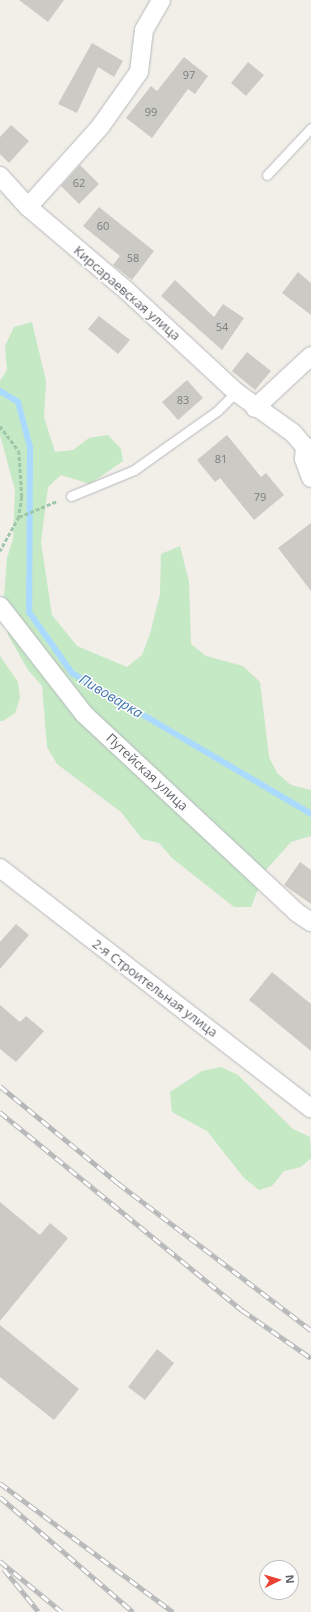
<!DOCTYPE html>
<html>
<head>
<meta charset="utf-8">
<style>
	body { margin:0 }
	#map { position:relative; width:311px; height:1612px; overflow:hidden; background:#f1efe8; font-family:"Open Sans",sans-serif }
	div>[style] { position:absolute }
	.green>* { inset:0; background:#c5e8c5 }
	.stream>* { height:6px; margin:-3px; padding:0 3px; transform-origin:3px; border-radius:3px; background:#aadaff }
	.building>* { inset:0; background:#cccac5 }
	.path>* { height:2.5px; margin-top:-1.25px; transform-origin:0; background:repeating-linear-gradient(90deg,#9cc7a9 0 4px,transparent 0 6px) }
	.roads { filter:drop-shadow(0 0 1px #b5b8bc) drop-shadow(0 0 1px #b5b8bc) }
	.lane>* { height:9px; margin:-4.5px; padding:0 4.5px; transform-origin:4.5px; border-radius:4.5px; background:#fff }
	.street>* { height:18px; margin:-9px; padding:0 9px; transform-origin:9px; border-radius:9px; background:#fff }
	.rail>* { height:4.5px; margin-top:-2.25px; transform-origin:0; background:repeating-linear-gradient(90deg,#fff 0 9px,#b6b7b8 0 18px); box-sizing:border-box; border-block:1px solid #b6b7b8 }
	span { translate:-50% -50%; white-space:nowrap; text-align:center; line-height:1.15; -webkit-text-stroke:3px #fff; paint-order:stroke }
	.number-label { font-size:11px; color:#7a7d7f }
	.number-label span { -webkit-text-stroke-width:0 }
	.street-label { font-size:13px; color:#5f6368 }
	.water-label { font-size:14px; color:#4174aa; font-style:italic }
	.north { position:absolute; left:259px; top:1560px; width:40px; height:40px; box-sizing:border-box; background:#fff; border:1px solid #bfc1c3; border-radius:50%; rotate:85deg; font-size:11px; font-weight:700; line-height:16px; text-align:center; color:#5f6368 }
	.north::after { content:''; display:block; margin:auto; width:14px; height:18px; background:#ea4335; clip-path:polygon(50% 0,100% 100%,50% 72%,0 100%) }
</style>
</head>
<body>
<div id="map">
	<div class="green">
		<div style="clip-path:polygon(32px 322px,46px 381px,44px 417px,55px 452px,73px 450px,89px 438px,108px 435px,121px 449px,123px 461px,90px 484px,61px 475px,48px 487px,41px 542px,52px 615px,77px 646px,127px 667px,142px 655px,150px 634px,160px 594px,161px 554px,180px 546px,189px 582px,191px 644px,206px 656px,243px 666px,260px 682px,269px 757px,277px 773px,291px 785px,311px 790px,311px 836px,291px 842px,265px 871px,251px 907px,234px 907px,172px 858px,159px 843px,142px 839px,121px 812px,57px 764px,47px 747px,42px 686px,28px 670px,8px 635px,4px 597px,7px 558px,13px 539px,15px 490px,0 435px,0 381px,7px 370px,5px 346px,14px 327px)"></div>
		<div style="clip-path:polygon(0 656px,18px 682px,20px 698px,15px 713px,3px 721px,0 721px)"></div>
		<div style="clip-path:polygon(221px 1067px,238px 1075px,293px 1129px,310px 1137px,311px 1158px,301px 1167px,284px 1171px,272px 1186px,259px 1190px,244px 1178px,207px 1131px,172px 1112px,170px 1092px,202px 1071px)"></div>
	</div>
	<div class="stream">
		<div style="left:0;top:391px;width:21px;rotate:31deg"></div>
		<div style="left:18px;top:402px;width:47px;rotate:75.1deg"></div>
		<div style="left:30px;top:447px;width:165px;rotate:90.3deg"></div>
		<div style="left:29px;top:612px;width:75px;rotate:54.8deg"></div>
		<div style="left:72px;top:673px;width:277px;rotate:30.5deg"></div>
	</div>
	<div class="building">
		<div style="clip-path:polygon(19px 0,64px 0,48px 22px)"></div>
		<div style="clip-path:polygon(92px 43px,123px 61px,114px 77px,98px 67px,77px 113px,58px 104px)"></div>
		<div style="clip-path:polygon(184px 57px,208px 76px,195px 94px,188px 89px,152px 138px,126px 118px,151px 86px,157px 91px)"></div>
		<div style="clip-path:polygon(248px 62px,264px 75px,246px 96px,231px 83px)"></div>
		<div style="clip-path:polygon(11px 125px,29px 141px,9px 163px,0 154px,0 137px)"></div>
		<div style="clip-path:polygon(80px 165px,99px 184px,79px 204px,61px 186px)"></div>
		<div style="clip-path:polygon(99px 207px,154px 251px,132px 280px,113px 265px,120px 256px,83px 226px)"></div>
		<div style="clip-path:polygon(298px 272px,311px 283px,311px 315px,282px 293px)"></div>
		<div style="clip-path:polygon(175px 280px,214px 317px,223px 304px,244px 318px,222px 350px,161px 296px)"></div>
		<div style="clip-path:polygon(99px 316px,130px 340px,118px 354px,88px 329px)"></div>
		<div style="clip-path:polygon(247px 352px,271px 371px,255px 390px,232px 371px)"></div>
		<div style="clip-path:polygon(187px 380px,203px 398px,178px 420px,162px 402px)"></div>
		<div style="clip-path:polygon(227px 435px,261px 477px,266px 473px,284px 495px,254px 520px,220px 478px,215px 482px,197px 460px)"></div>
		<div style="clip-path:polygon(311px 523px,311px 591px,278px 548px)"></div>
		<div style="clip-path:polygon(300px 862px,311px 870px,311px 904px,284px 885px)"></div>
		<div style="clip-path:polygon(16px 924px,29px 935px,0 969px,0 942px)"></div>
		<div style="clip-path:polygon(272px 972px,311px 1004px,311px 1051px,249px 1000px)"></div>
		<div style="clip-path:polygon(0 1005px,20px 1022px,26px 1016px,44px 1031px,16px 1062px,0 1049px)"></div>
		<div style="clip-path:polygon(0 1202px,40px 1235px,50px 1223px,68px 1238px,0 1321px)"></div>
		<div style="clip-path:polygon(0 1325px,79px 1389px,54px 1420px,0 1377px)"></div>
		<div style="clip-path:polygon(157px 1349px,174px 1363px,145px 1400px,128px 1387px)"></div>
	</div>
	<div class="path">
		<div style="left:0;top:426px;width:31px;rotate:53deg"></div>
		<div style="left:19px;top:451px;width:46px;rotate:86.3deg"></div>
		<div style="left:22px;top:497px;width:20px;rotate:99deg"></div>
		<div style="left:19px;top:517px;width:39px;rotate:119deg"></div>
		<div style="left:19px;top:517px;width:41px;rotate:-22.8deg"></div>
	</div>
	<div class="roads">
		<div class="lane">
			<div style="left:267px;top:175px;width:64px;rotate:-46.9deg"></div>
			<div style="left:71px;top:496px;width:68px;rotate:-22.4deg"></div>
			<div style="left:134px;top:470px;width:102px;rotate:-35.4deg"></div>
			<div style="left:217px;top:411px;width:27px;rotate:-45deg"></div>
		</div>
		<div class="street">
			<div style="left:0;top:176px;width:42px;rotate:47.9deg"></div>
			<div style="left:28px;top:207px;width:130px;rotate:40.3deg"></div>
			<div style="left:127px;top:291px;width:149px;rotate:42.8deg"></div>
			<div style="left:236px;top:392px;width:70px;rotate:35.7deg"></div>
			<div style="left:293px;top:433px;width:18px;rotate:49deg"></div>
			<div style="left:28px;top:207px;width:108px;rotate:-48deg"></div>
			<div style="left:100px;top:127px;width:67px;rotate:-54.7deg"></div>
			<div style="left:139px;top:72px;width:42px;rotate:-83.2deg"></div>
			<div style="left:144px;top:30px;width:34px;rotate:-60deg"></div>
			<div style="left:255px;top:408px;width:76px;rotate:-42.9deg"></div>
			<div style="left:311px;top:448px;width:6px;rotate:-171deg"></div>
			<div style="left:305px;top:447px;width:12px;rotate:95deg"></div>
			<div style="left:304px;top:459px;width:20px;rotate:70deg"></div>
			<div style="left:0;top:606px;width:137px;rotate:52.1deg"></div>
			<div style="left:84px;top:714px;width:290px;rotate:43deg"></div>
			<div style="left:296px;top:912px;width:18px;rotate:34deg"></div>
			<div style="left:0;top:868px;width:393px;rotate:37.7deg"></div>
		</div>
	</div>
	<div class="rail">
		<div style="left:0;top:1086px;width:153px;rotate:39.4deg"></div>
		<div style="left:118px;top:1183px;width:243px;rotate:37.3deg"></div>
		<div style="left:0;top:1112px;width:313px;rotate:39.3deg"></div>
		<div style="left:242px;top:1310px;width:84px;rotate:34.8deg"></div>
		<div style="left:0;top:1483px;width:216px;rotate:36.7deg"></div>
		<div style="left:0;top:1497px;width:176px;rotate:40.8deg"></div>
		<div style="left:0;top:1561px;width:80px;rotate:39.4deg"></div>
		<div style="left:4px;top:1569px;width:55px;rotate:50.9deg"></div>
	</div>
	<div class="number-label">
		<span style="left:189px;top:75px">97</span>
		<span style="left:151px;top:112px">99</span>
		<span style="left:79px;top:183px">62</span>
		<span style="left:103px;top:226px">60</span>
		<span style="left:133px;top:258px">58</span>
		<span style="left:222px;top:327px">54</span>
		<span style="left:183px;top:400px">83</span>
		<span style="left:221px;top:459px">81</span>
		<span style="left:260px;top:497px">79</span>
	</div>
	<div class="street-label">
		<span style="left:127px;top:293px;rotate:41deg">Кирсараевская улица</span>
		<span style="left:147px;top:772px;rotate:43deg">Путейская улица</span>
		<span style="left:155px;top:988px;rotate:37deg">2-я Строительная улица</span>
	</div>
	<div class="water-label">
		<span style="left:111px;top:696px;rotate:31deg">Пивоварка</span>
	</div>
	<div class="north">N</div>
</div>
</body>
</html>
